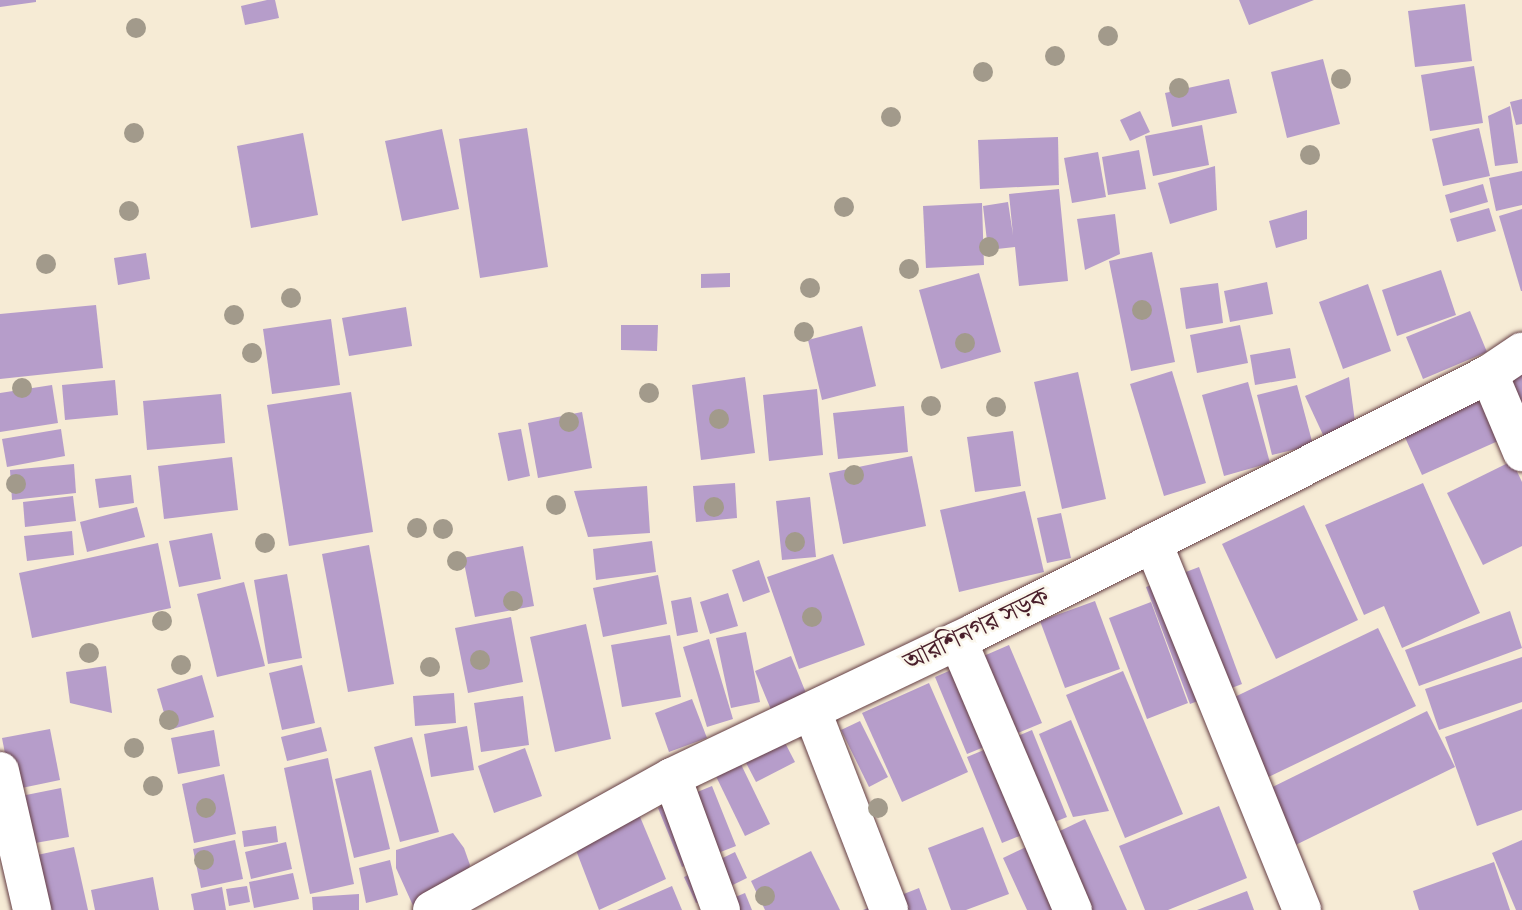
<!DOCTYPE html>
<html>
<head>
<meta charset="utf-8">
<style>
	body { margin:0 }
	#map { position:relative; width:1522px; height:910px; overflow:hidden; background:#f6ebd5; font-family:"Sorts Mill Goudy","Noto Serif Bengali",serif }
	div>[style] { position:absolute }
	.building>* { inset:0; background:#b69dca }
	.roads { filter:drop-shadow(0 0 2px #643e44) drop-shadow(0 0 2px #643e44) }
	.minor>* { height:38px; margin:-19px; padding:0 19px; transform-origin:19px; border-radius:19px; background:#fff }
	.trees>* { width:20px; height:20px; margin:-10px; border-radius:50%; background:#a29a8b }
	span { translate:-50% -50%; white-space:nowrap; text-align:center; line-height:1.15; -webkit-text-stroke:5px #fbf7ec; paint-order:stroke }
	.street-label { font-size:26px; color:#4a1f2b }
</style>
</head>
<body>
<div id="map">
	<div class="building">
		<div style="clip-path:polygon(0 0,36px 0,36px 2px,0 7px)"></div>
		<div style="clip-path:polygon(267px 0,275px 0,279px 18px,245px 25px,241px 6px)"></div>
		<div style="clip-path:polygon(1239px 0,1314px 0,1249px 25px)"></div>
		<div style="clip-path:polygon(1465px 4px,1472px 61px,1415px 67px,1408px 11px)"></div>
		<div style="clip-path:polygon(1323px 59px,1340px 124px,1287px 138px,1271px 72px)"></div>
		<div style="clip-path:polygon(1474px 66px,1483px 123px,1430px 131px,1421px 75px)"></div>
		<div style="clip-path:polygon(1229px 79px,1237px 113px,1172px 127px,1165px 93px)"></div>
		<div style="clip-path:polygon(1522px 99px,1522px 124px,1516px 125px,1510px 102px)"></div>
		<div style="clip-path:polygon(1510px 106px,1518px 163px,1495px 166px,1488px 116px)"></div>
		<div style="clip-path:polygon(1140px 111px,1150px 132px,1130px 141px,1120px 120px)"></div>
		<div style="clip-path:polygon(1202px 125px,1209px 165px,1153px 176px,1145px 136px)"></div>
		<div style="clip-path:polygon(527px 128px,548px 267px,480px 278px,459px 139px)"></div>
		<div style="clip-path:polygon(1479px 128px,1490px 176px,1443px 186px,1432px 139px)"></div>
		<div style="clip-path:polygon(442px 129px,459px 209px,402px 221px,385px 141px)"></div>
		<div style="clip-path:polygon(303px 133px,318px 215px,251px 228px,237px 146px)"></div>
		<div style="clip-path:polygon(1058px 137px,1059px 185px,980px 189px,978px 140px)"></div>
		<div style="clip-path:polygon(1139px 150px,1146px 189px,1108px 195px,1102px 157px)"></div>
		<div style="clip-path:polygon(1098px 152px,1106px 197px,1072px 203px,1064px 158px)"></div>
		<div style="clip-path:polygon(1215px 166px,1217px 210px,1170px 224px,1158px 183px)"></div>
		<div style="clip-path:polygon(1522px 171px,1522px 205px,1496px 211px,1489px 178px)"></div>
		<div style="clip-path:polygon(1483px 184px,1488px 202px,1450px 213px,1445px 195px)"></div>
		<div style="clip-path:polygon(1059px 189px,1068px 281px,1019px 286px,1015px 247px,988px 250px,983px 206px,1008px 202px,1013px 235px,1009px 194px)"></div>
		<div style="clip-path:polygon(982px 203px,984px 265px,926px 268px,923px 206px)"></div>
		<div style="clip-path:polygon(1489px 208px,1496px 231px,1457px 242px,1450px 219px)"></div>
		<div style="clip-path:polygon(1522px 209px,1522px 291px,1521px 291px,1499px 216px)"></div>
		<div style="clip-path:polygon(1307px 210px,1307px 239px,1276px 248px,1269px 221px)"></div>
		<div style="clip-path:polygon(1115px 214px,1120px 254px,1085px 270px,1077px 219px)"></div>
		<div style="clip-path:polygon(1152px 252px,1175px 362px,1131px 371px,1109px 261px)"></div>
		<div style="clip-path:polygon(146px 253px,150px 279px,118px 285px,114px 258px)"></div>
		<div style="clip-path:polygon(1441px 270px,1456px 315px,1397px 336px,1382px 290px)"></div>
		<div style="clip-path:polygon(730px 273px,730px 287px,701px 288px,701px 274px)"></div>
		<div style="clip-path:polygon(979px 273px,1001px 352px,941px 369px,919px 290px)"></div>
		<div style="clip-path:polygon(1267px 282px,1273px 314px,1230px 322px,1224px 291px)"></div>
		<div style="clip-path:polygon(1218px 283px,1223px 323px,1186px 329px,1180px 288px)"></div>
		<div style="clip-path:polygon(1368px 284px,1391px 351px,1343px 369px,1319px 302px)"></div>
		<div style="clip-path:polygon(96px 305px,103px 368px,0 379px,0 314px)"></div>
		<div style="clip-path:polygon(406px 307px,412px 346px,349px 356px,342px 318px)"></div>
		<div style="clip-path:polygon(1470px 311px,1487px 352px,1423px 379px,1406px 337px)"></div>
		<div style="clip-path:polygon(331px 319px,340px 385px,272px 394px,263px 329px)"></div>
		<div style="clip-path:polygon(621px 325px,658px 325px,657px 351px,621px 350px)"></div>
		<div style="clip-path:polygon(1240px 325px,1248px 363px,1197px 373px,1190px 335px)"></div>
		<div style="clip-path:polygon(862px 326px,876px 386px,822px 400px,808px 340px)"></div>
		<div style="clip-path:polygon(1290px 348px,1296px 378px,1255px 385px,1250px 355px)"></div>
		<div style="clip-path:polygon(1172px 371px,1206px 483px,1164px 496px,1130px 384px)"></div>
		<div style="clip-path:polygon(1078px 372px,1106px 499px,1062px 509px,1034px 382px)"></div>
		<div style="clip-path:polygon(1522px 373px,1522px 426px,1501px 383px)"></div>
		<div style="clip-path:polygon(745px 377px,755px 453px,701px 460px,692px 385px)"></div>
		<div style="clip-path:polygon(1349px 377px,1355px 422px,1324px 437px,1305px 396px)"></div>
		<div style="clip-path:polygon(115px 380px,118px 415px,65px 420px,62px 385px)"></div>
		<div style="clip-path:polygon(1248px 382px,1270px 463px,1224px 476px,1202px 395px)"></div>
		<div style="clip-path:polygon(52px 385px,58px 423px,0 432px,0 393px)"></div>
		<div style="clip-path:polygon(1297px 385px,1313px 445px,1272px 455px,1257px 395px)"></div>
		<div style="clip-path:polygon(817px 389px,823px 455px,769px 461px,763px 395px)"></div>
		<div style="clip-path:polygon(351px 392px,373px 532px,289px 546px,267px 405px)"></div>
		<div style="clip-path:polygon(221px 394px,225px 443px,147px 450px,143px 401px)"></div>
		<div style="clip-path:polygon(1488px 395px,1507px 437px,1422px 475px,1403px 433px)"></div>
		<div style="clip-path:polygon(904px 406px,908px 452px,838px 459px,833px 413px)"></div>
		<div style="clip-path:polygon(582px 412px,592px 468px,538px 478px,528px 423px)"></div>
		<div style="clip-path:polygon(61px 429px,65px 456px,7px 467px,2px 439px)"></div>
		<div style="clip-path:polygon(521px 429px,530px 476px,508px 481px,498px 433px)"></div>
		<div style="clip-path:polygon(1013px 431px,1021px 486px,975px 492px,967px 437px)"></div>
		<div style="clip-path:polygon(912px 456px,926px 526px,843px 544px,829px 473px)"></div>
		<div style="clip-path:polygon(232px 457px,238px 510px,164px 519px,158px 466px)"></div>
		<div style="clip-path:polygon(1512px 461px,1522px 482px,1522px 546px,1483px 565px,1447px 493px)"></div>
		<div style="clip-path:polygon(74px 464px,76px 493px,12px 500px,10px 470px)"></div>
		<div style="clip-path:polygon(131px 475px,134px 503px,99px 508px,95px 479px)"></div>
		<div style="clip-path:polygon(735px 483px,737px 518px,696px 522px,693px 486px)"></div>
		<div style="clip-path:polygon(1423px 483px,1480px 613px,1402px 648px,1384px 606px,1364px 615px,1325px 525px)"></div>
		<div style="clip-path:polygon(647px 486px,650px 533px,588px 537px,574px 491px)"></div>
		<div style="clip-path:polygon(1025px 491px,1044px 572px,959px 592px,940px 510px)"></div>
		<div style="clip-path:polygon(73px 496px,76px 521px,25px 527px,23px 502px)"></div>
		<div style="clip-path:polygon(810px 497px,816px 557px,782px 560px,776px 501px)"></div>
		<div style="clip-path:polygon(1304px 505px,1358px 620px,1276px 659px,1222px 544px)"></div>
		<div style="clip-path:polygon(137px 507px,145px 537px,87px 552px,80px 522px)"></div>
		<div style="clip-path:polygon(1061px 513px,1071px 558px,1047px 563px,1037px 518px)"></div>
		<div style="clip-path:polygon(72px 531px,74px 555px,27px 561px,24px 536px)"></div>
		<div style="clip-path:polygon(212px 533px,221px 579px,179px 587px,169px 541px)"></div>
		<div style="clip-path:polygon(652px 541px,656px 572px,596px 580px,593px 549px)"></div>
		<div style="clip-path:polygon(158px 543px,171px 608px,32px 638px,19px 573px)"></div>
		<div style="clip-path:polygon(369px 545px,394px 684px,348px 692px,322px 554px)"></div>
		<div style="clip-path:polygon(523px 546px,534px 606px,475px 617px,463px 558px)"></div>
		<div style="clip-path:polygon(833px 554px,865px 645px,799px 669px,767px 577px)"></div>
		<div style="clip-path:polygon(759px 560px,770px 592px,743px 602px,732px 570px)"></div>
		<div style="clip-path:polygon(1199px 567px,1242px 684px,1190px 704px,1146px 587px)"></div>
		<div style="clip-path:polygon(287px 574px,302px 658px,268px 664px,254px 580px)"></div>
		<div style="clip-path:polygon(658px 575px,667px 624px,603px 637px,593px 588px)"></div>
		<div style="clip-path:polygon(244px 582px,265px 666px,217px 677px,197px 594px)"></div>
		<div style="clip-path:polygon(728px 593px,738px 626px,710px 634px,700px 602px)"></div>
		<div style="clip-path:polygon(691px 597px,698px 632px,677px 636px,671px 601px)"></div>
		<div style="clip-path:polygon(1095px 601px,1120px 669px,1065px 688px,1040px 621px)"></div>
		<div style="clip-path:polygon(1151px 602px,1188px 703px,1147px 719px,1109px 618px)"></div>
		<div style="clip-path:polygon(1510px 611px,1522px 648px,1419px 686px,1405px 650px)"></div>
		<div style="clip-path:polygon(511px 617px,523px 682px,468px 693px,455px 628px)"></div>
		<div style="clip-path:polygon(586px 624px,611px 739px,555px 752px,530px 637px)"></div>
		<div style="clip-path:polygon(1378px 628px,1416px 706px,1254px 784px,1216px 706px)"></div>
		<div style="clip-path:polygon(746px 632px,760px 702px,731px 708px,716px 638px)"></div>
		<div style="clip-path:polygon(670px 635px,681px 697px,622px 707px,611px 645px)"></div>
		<div style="clip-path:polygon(709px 639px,733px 719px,707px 727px,683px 647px)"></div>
		<div style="clip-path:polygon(1009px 645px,1042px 723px,967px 754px,935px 677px)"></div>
		<div style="clip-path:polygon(791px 656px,808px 698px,772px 712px,755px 671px)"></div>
		<div style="clip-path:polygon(1522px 657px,1522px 702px,1439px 730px,1425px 689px)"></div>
		<div style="clip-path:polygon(302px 665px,315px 723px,282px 730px,269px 673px)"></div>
		<div style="clip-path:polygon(106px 666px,112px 713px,70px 703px,66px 672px)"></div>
		<div style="clip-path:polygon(1123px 671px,1183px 814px,1125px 838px,1066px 695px)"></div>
		<div style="clip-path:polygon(202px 675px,214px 717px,169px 730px,157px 689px)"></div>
		<div style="clip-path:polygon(929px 683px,968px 772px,902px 802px,862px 713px)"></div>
		<div style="clip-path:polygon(454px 693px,456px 723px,415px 726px,413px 696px)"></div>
		<div style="clip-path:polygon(523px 696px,529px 745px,481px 752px,474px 703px)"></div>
		<div style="clip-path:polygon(692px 699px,707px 738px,669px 752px,655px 713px)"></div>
		<div style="clip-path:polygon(1522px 709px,1522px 810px,1477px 826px,1445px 737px)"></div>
		<div style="clip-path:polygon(1427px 711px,1455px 767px,1271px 857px,1244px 801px)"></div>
		<div style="clip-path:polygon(1071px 720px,1109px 811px,1073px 817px,1039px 734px)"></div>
		<div style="clip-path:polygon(860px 721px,888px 777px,869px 787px,841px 730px)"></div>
		<div style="clip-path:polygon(467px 726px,474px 770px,431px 777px,424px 734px)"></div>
		<div style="clip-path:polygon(321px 727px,327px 751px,287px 761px,281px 737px)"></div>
		<div style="clip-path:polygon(50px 729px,60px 780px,12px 790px,2px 738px)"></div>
		<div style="clip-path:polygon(214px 730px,220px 766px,178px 774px,171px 738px)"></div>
		<div style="clip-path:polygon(1032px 730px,1067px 817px,1002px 843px,967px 757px)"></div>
		<div style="clip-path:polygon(412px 737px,439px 832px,400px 842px,374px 747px)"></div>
		<div style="clip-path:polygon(782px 737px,795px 762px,756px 782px,743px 757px)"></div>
		<div style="clip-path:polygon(525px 748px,542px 796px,494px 813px,478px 766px)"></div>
		<div style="clip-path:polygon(735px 752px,770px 824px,745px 836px,710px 764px)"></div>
		<div style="clip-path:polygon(328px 758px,354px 884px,310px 894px,284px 768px)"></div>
		<div style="clip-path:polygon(371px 770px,390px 849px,354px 858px,335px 779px)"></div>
		<div style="clip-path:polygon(224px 774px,236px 834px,194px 843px,182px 784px)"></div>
		<div style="clip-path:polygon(712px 786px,736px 846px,682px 867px,658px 808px)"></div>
		<div style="clip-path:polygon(61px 788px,69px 837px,24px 845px,16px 797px)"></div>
		<div style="clip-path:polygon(1219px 806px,1247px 878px,1168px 910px,1145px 910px,1119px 846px)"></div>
		<div style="clip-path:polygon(638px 812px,666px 879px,599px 910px,574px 845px)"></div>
		<div style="clip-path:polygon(1085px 819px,1127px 910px,1027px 910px,1003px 858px)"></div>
		<div style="clip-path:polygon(276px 826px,278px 842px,244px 847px,242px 831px)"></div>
		<div style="clip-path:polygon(983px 827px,1009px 894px,966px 910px,951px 910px,928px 848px)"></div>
		<div style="clip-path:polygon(453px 833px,464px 848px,470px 865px,463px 889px,415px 910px,396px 868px,396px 850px)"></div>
		<div style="clip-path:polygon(235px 840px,243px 879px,201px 888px,193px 849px)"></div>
		<div style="clip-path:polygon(1522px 840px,1522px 910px,1516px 910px,1492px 853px)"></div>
		<div style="clip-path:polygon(286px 842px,292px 869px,251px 879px,245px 852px)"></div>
		<div style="clip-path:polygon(74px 847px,88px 910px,40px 910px,28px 857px)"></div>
		<div style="clip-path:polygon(811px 851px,840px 910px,765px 910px,751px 881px)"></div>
		<div style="clip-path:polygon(735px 852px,747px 878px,696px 903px,684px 877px)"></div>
		<div style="clip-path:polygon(390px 860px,398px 895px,366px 903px,359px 868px)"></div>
		<div style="clip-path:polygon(1494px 862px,1510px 910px,1419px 910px,1413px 891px)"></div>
		<div style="clip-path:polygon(293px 873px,299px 899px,254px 908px,249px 882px)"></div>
		<div style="clip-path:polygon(153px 877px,159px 910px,95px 910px,91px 890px)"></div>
		<div style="clip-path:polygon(247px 886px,250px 902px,229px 906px,226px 889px)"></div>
		<div style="clip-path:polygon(672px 886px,682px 910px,617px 910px)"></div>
		<div style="clip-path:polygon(222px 887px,226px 910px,194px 910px,191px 894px)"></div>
		<div style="clip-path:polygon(919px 888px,927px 910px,863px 910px)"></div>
		<div style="clip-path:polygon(1247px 891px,1254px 910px,1197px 910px)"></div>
		<div style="clip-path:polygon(745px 893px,752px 910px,704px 910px)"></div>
		<div style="clip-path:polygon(359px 894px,359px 910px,313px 910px,312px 897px)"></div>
	</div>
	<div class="roads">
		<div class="minor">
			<div style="left:1489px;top:374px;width:85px;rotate:67.1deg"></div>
			<div style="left:1153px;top:543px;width:396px;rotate:67.9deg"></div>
			<div style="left:958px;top:641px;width:293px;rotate:66.9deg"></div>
			<div style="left:812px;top:711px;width:213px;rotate:68.8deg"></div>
			<div style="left:0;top:771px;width:143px;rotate:77deg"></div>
			<div style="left:672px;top:777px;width:142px;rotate:69.8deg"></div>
			<div style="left:432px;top:910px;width:274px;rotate:-29deg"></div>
			<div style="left:672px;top:777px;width:332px;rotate:-25.5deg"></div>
			<div style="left:972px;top:634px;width:579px;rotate:-26.7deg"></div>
			<div style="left:1489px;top:374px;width:40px;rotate:-34deg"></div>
		</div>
	</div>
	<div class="trees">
		<div style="left:136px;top:28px"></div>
		<div style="left:1108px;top:36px"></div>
		<div style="left:1055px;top:56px"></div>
		<div style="left:983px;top:72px"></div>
		<div style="left:1341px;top:79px"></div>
		<div style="left:1179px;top:88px"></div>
		<div style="left:891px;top:117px"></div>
		<div style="left:134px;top:133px"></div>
		<div style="left:1310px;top:155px"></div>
		<div style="left:844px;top:207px"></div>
		<div style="left:129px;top:211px"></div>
		<div style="left:989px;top:247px"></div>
		<div style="left:46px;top:264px"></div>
		<div style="left:909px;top:269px"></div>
		<div style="left:810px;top:288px"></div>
		<div style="left:291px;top:298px"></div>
		<div style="left:1142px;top:310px"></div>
		<div style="left:234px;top:315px"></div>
		<div style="left:804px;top:332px"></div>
		<div style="left:965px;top:343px"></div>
		<div style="left:252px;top:353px"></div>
		<div style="left:22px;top:388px"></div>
		<div style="left:649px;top:393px"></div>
		<div style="left:931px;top:406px"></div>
		<div style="left:996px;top:407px"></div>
		<div style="left:719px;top:419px"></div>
		<div style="left:569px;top:422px"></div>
		<div style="left:854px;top:475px"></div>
		<div style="left:16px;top:484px"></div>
		<div style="left:556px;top:505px"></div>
		<div style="left:714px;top:507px"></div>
		<div style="left:417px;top:528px"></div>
		<div style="left:443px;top:529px"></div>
		<div style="left:795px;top:542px"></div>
		<div style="left:265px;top:543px"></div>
		<div style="left:457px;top:561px"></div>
		<div style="left:513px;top:601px"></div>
		<div style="left:812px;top:617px"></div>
		<div style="left:162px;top:621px"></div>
		<div style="left:89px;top:653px"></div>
		<div style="left:480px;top:660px"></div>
		<div style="left:181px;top:665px"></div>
		<div style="left:430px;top:667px"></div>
		<div style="left:169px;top:720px"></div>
		<div style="left:134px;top:748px"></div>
		<div style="left:153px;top:786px"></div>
		<div style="left:206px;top:808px"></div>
		<div style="left:878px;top:808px"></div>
		<div style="left:204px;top:860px"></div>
		<div style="left:765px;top:896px"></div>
	</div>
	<div class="street-label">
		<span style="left:977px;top:631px;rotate:-26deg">আরশিনগর সড়ক</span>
	</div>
</div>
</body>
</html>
